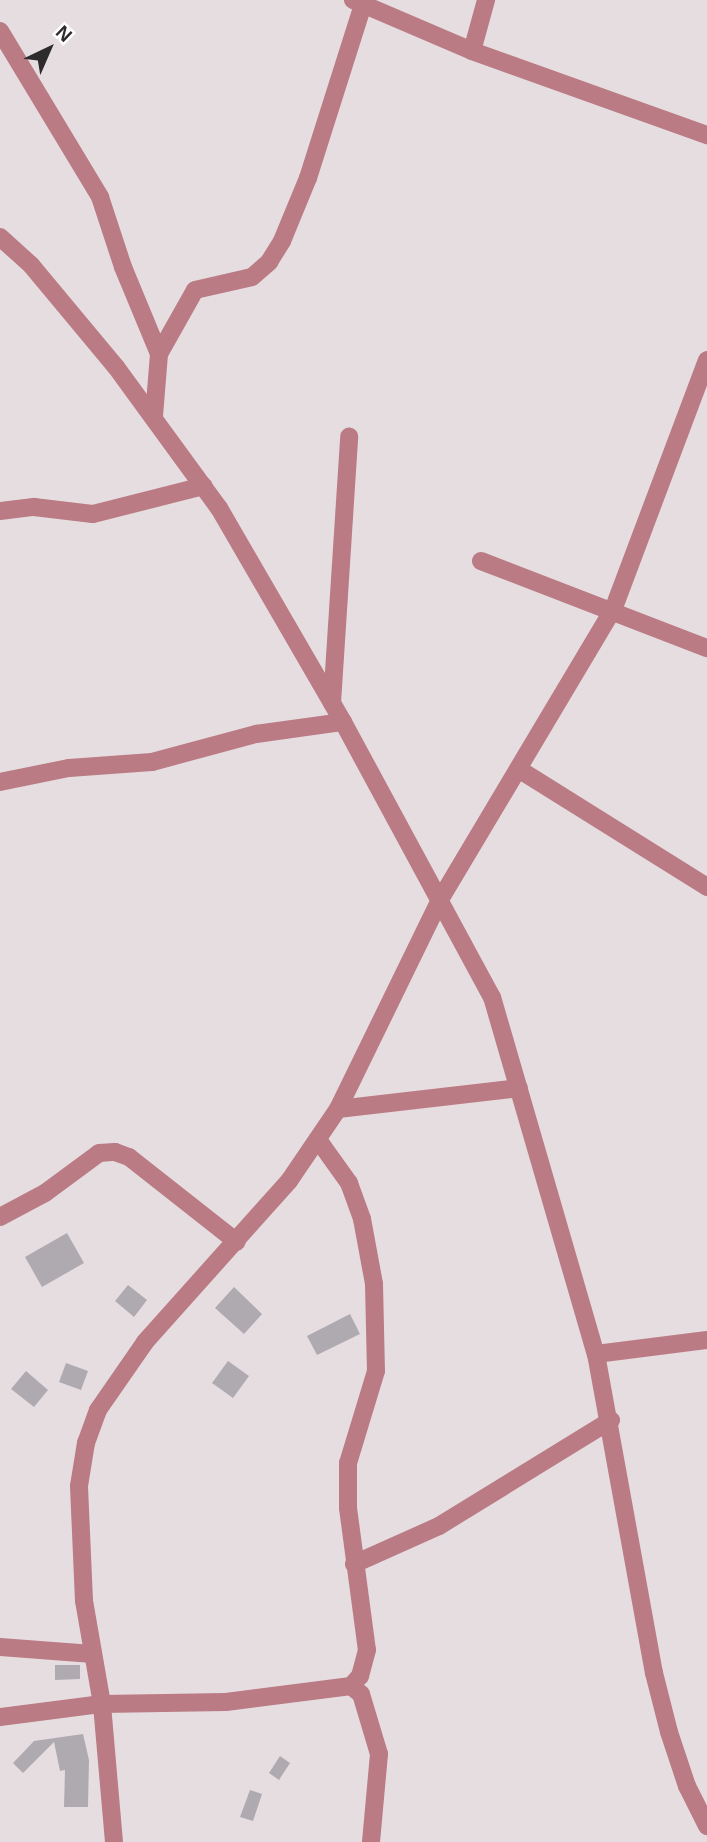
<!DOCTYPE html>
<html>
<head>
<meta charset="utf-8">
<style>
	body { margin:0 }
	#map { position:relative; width:707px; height:1842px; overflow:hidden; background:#e6dde1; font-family:Helvetica,sans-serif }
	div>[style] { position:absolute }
	.building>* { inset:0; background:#afaab0 }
	.minor>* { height:18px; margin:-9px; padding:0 9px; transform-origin:9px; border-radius:9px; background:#ba7b84 }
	span { translate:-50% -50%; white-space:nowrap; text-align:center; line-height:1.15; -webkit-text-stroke:7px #fff; paint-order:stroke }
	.north { position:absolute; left:14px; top:14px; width:70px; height:70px; -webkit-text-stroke:5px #fff; paint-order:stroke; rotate:44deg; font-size:19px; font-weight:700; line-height:28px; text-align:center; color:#2e2b2c }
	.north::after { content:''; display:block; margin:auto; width:24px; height:32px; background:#2e2b2c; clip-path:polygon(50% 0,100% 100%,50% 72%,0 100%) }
</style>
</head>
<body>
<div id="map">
	<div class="building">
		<div style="clip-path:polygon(67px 1233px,84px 1263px,42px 1287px,25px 1257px)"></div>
		<div style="clip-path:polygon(128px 1285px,147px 1300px,134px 1317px,115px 1301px)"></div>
		<div style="clip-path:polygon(234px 1287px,262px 1314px,244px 1334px,215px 1308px)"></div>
		<div style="clip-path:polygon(350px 1314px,360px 1334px,317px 1355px,307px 1336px)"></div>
		<div style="clip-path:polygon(228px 1361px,249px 1376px,233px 1398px,212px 1383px)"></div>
		<div style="clip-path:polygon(66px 1363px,88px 1371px,81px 1390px,59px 1382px)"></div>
		<div style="clip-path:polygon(26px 1371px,48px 1390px,34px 1407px,11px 1389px)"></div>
		<div style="clip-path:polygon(55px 1665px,80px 1665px,80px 1679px,55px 1680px)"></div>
		<div style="clip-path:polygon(83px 1734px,89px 1760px,88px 1807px,64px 1807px,65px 1770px,60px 1771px,54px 1742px,23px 1773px,13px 1763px,34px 1741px)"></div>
		<div style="clip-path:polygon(280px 1756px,290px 1763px,279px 1780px,269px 1773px)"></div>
		<div style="clip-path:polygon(250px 1790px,262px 1794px,253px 1821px,240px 1817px)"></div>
	</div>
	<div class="minor">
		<div style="left:353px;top:0;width:129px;rotate:23.2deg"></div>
		<div style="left:472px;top:51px;width:250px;rotate:19.7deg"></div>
		<div style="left:0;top:31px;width:194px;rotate:58.9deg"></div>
		<div style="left:100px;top:197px;width:74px;rotate:71.8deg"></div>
		<div style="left:123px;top:267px;width:94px;rotate:67.5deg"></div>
		<div style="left:159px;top:354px;width:62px;rotate:94.6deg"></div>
		<div style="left:472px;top:51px;width:53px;rotate:-74.6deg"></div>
		<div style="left:0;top:237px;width:42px;rotate:42.1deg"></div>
		<div style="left:31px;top:265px;width:133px;rotate:50.2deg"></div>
		<div style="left:116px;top:367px;width:175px;rotate:53.9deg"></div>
		<div style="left:219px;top:508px;width:247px;rotate:59.9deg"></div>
		<div style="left:343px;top:722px;width:313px;rotate:61.6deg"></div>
		<div style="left:492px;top:997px;width:372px;rotate:73.8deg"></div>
		<div style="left:596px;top:1354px;width:324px;rotate:79.7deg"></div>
		<div style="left:654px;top:1673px;width:61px;rotate:75.7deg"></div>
		<div style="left:669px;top:1732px;width:57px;rotate:71.6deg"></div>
		<div style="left:687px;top:1786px;width:45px;rotate:63.4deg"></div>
		<div style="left:159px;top:354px;width:73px;rotate:-60.6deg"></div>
		<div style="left:195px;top:290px;width:58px;rotate:-12.8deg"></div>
		<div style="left:252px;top:277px;width:23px;rotate:-41deg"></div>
		<div style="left:269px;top:262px;width:25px;rotate:-58deg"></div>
		<div style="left:282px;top:241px;width:68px;rotate:-67.6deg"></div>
		<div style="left:308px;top:178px;width:182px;rotate:-72.4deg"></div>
		<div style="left:0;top:511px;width:34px;rotate:-7deg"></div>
		<div style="left:34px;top:507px;width:59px;rotate:6.8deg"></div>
		<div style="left:93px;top:514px;width:114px;rotate:-14.2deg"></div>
		<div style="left:481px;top:561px;width:242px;rotate:21.1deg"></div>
		<div style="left:332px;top:703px;width:267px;rotate:-86.3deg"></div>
		<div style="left:520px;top:770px;width:221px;rotate:32deg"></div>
		<div style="left:0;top:782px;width:70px;rotate:-11.5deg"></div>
		<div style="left:69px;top:768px;width:83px;rotate:-4.1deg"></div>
		<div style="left:152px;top:762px;width:108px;rotate:-15.1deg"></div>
		<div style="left:256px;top:734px;width:88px;rotate:-7.9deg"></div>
		<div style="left:338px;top:1109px;width:182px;rotate:-6.6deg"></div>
		<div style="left:319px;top:1141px;width:52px;rotate:54.5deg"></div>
		<div style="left:349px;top:1183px;width:38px;rotate:70deg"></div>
		<div style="left:362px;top:1219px;width:66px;rotate:79.5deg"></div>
		<div style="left:374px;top:1284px;width:87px;rotate:88.7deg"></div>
		<div style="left:376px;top:1371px;width:96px;rotate:106.9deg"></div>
		<div style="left:348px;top:1463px;width:45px;rotate:90deg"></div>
		<div style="left:348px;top:1508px;width:143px;rotate:82.4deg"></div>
		<div style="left:367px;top:1650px;width:27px;rotate:105deg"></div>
		<div style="left:360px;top:1676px;width:13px;rotate:132deg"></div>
		<div style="left:0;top:1217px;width:51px;rotate:-28.1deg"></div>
		<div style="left:45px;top:1193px;width:67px;rotate:-36.5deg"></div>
		<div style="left:99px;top:1153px;width:16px;rotate:-4deg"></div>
		<div style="left:115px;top:1152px;width:15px;rotate:20deg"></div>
		<div style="left:129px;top:1157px;width:137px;rotate:38.2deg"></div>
		<div style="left:596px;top:1354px;width:112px;rotate:-7.2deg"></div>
		<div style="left:354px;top:1564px;width:93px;rotate:-24.1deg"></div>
		<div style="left:439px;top:1526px;width:202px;rotate:-31.6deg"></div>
		<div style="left:0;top:1647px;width:93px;rotate:4.3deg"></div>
		<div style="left:0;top:1717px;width:103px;rotate:-7.3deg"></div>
		<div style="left:102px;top:1704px;width:124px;rotate:-0.9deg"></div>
		<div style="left:226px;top:1702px;width:126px;rotate:-7.3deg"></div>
		<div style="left:351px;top:1686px;width:13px;rotate:39deg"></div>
		<div style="left:361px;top:1694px;width:63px;rotate:73.3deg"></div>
		<div style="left:379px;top:1754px;width:88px;rotate:95.2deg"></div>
		<div style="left:114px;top:1842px;width:139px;rotate:-95deg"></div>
		<div style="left:102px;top:1704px;width:105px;rotate:-99.9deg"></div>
		<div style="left:84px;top:1601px;width:115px;rotate:-92.5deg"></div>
		<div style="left:79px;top:1486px;width:44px;rotate:-80.8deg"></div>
		<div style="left:86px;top:1443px;width:35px;rotate:-70deg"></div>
		<div style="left:98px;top:1410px;width:83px;rotate:-55.3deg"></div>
		<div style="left:145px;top:1342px;width:216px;rotate:-48.2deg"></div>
		<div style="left:289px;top:1181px;width:87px;rotate:-55.8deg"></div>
		<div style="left:338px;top:1109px;width:235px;rotate:-64deg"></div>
		<div style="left:441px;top:898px;width:335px;rotate:-59.2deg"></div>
		<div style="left:613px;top:610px;width:267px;rotate:-69.4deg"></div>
	</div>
	<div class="north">N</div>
</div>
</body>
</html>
